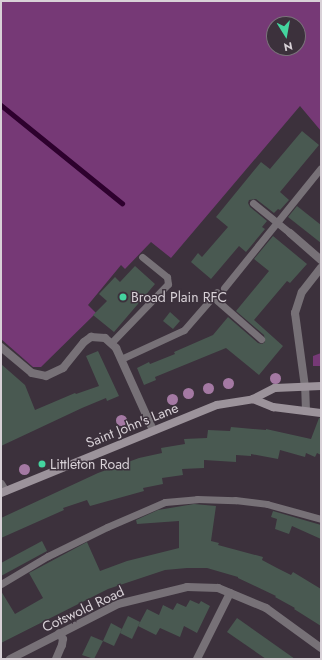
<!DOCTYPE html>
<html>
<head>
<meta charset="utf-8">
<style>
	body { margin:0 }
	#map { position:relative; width:322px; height:660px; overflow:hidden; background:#3c313c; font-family:Jost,sans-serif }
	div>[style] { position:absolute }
	.green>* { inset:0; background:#763976 }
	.stream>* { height:4.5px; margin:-2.25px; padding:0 2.25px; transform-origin:2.25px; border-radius:2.25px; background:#2e012e }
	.building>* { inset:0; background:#495951 }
	.service>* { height:7px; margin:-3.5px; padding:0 3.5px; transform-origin:3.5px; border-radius:3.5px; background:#777177 }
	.minor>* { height:8px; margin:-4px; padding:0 4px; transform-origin:4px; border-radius:4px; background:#777177 }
	.secondary>* { height:8px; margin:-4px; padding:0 4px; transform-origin:4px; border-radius:4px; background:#9c939b }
	.trees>* { width:11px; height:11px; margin:-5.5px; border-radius:50%; background:#a479a3 }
	.dots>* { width:11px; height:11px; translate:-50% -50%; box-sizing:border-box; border:2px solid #3c313c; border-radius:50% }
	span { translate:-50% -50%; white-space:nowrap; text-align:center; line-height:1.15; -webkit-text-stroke:3px #3c313c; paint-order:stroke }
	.poi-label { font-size:14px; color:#d8d1d7 }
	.left { translate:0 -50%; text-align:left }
	.street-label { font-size:14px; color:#d8d1d7 }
	.frame { position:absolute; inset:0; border:2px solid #d8d1d7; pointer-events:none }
	.north { position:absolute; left:266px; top:16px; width:40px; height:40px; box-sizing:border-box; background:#3c313c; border:1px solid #7a717a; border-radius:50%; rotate:169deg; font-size:11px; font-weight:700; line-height:16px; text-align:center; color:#d8d1d7 }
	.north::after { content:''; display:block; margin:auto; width:14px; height:18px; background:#44d49f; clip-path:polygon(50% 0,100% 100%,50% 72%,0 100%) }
</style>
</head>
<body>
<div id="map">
	<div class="green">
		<div style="clip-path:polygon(evenodd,1px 1px,321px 1px,321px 131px,300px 106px,171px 258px,151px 242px,125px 269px,121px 265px,88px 305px,96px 313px,41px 367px,33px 367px,1px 339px,1px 1px,274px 24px,298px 24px,298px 48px,274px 48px,274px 24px)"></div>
		<div style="clip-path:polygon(321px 353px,321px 366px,313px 366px,313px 356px)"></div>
	</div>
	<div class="stream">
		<div style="left:1px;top:105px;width:156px;rotate:39deg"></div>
	</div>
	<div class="building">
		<div style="clip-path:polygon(302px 131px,319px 145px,280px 192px,289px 200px,280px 210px,278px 209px,274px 213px,256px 199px,249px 200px,248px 203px,250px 207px,267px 221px,262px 227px,265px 229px,246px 252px,239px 246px,211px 279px,191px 262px,198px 253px,202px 257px,228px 227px,216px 217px,261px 162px,270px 169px)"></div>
		<div style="clip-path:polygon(297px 206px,321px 225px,321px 243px,288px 217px)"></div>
		<div style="clip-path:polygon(273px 236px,307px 264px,290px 283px,287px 281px,254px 320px,283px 346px,259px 375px,226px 348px,155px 377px,156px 380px,144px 385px,137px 368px,149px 362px,150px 364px,175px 354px,174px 352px,213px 335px,228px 317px,258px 343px,262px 344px,265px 342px,264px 335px,236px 311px,269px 271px,254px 259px)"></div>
		<div style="clip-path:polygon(135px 266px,155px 284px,114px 332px,93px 315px,107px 301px,99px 294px,115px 277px,120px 282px)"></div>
		<div style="clip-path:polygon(170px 312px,180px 321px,173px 329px,163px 321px)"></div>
		<div style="clip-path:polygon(98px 351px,119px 396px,107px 401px,106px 398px,82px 408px,1px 446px,1px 364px,25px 385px,35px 410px,75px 393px,76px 394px,99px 386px,86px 356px)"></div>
		<div style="clip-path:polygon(319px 418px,321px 418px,321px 455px,317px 453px,315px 457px,306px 453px,305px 457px,280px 450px,278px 459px,251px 454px,251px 456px,236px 455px,236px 462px,204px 460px,204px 468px,182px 469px,183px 475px,162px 478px,163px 484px,143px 488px,144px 491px,90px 506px,87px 500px,63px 508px,64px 510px,1px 538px,1px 518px,98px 473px,139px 458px,162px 453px,161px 448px,185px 444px,184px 439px,207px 438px,208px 430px,230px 431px,231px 427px,266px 430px,266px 429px,311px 439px)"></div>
		<div style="clip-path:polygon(194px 504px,216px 506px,211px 541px,219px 543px,218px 545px,263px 557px,262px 560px,277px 568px,291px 575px,293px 572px,321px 589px,321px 626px,294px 609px,295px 608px,275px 597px,276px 596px,238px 578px,238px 577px,207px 568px,187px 568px,165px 570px,108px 589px,1px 643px,1px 591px,15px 614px,43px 598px,29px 573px,87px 542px,100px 571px,127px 561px,179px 548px,179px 521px,137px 524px,136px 520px,158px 510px)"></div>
		<div style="clip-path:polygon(273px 511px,321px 525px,321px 539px,292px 526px,289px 534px,275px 529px,277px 519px,271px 517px)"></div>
		<div style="clip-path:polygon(42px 541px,47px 551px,1px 576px,1px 563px)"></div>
		<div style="clip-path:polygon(190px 600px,199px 604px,201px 601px,210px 606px,197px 633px,184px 626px,180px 637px,160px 628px,156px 635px,138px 626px,147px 609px,159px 615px,163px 605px,173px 610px,177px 603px,186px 607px)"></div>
		<div style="clip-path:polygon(128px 616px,140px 622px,132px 639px,120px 633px)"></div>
		<div style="clip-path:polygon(237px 618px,247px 625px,295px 659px,266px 659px,227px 632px)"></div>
		<div style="clip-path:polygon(111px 623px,122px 629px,114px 646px,103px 641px)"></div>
		<div style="clip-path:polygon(91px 636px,103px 641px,94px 659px,82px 655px)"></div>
	</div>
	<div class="service">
		<div style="left:253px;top:203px;width:48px;rotate:39deg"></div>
		<div style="left:224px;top:288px;width:154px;rotate:-51.1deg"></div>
		<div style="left:213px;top:297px;width:64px;rotate:41.2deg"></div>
		<div style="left:111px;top:343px;width:82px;rotate:-46deg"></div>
		<div style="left:168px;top:284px;width:7px;rotate:-98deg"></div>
		<div style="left:167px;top:277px;width:32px;rotate:-141deg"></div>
		<div style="left:121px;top:359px;width:69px;rotate:-24.7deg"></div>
		<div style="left:184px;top:330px;width:50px;rotate:-49deg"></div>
		<div style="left:1px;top:483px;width:9px;rotate:58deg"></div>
		<div style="left:1px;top:584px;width:55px;rotate:-30.8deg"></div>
		<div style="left:48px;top:556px;width:66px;rotate:-26.2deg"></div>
		<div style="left:107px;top:527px;width:63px;rotate:-23.3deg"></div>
		<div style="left:165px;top:502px;width:32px;rotate:-5deg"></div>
		<div style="left:197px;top:499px;width:38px;rotate:2deg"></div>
		<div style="left:235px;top:500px;width:32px;rotate:7deg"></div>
		<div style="left:267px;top:504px;width:56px;rotate:15.5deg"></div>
	</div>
	<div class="minor">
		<div style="left:290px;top:233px;width:41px;rotate:41.1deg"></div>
		<div style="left:1px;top:347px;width:40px;rotate:40deg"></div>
		<div style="left:32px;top:373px;width:14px;rotate:12deg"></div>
		<div style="left:46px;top:376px;width:19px;rotate:-25deg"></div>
		<div style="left:63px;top:368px;width:33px;rotate:-51deg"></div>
		<div style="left:84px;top:342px;width:9px;rotate:-36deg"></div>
		<div style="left:91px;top:337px;width:14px;rotate:4deg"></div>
		<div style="left:105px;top:338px;width:15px;rotate:42deg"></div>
		<div style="left:116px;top:348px;width:90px;rotate:65.7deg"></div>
		<div style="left:306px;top:411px;width:24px;rotate:-92deg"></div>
		<div style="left:305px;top:387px;width:75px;rotate:-97.7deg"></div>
		<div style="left:295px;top:313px;width:22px;rotate:-72deg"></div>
		<div style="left:302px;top:292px;width:31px;rotate:-52deg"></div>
		<div style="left:10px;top:659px;width:121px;rotate:-27deg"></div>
		<div style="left:118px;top:604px;width:71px;rotate:-13.8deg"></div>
		<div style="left:187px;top:587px;width:31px;rotate:2deg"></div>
		<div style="left:218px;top:588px;width:52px;rotate:22.6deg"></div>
		<div style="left:266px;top:608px;width:68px;rotate:36deg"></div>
		<div style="left:56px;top:659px;width:15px;rotate:-67deg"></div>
		<div style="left:62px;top:645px;width:6px;rotate:-81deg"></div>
		<div style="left:63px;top:639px;width:7px;rotate:-124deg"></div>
		<div style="left:197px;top:659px;width:74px;rotate:-63.4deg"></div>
	</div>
	<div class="secondary">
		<div style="left:253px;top:399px;width:22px;rotate:22deg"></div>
		<div style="left:273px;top:407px;width:48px;rotate:7.1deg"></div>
		<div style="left:1px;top:493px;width:233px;rotate:-22.2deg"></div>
		<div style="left:217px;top:405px;width:36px;rotate:-9deg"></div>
		<div style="left:253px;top:399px;width:25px;rotate:-27deg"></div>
		<div style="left:275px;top:388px;width:46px;rotate:-2.5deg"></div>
	</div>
	<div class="trees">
		<div style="left:275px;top:378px"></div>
		<div style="left:228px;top:383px"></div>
		<div style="left:208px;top:388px"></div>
		<div style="left:188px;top:393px"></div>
		<div style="left:172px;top:399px"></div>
		<div style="left:121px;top:420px"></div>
		<div style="left:24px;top:469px"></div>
	</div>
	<div class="dots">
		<div style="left:123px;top:297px;background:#44d49f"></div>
		<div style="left:42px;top:464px;background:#44d49f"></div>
	</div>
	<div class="poi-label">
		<span class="left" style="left:131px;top:297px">Broad Plain RFC</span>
		<span class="left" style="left:50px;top:464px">Littleton Road</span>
	</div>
	<div class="street-label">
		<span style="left:132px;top:425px;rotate:-22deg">Saint John's Lane</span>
		<span style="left:83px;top:609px;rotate:-25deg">Cotswold Road</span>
	</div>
	<div class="frame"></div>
	<div class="north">N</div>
</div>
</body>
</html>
